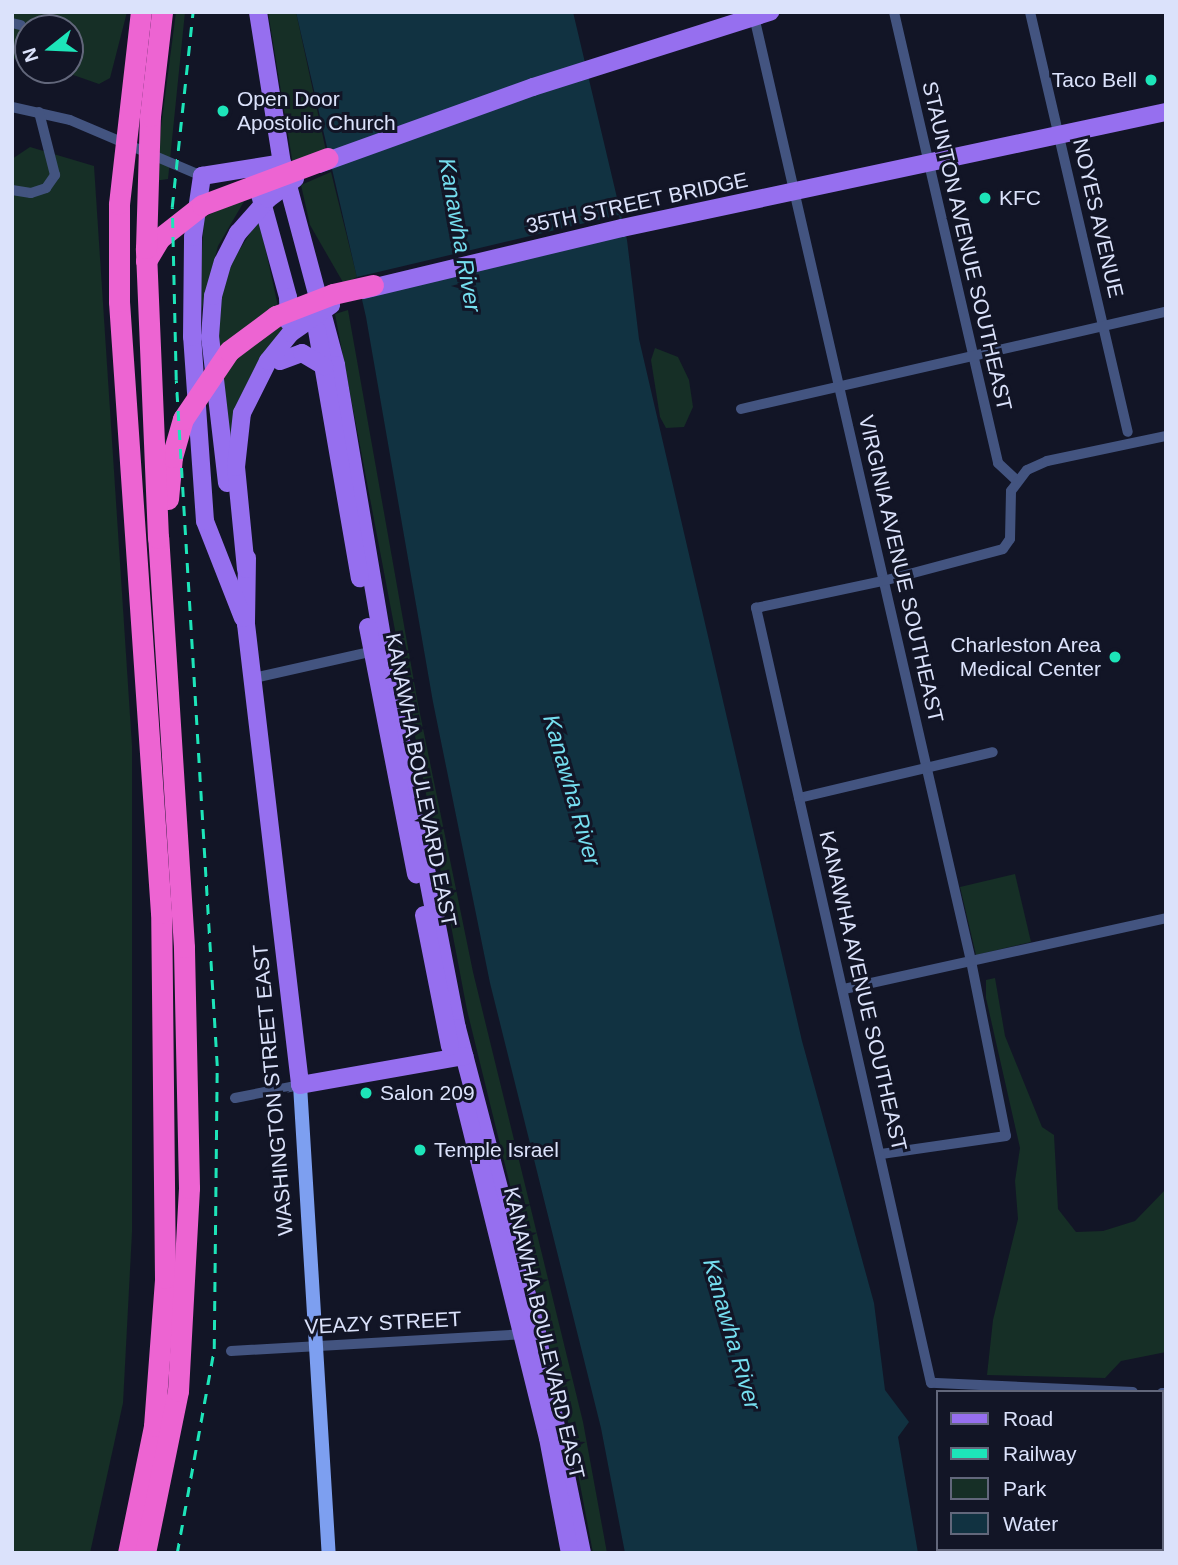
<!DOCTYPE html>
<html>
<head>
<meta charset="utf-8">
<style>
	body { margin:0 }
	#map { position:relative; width:1178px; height:1565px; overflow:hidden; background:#121526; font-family:Helvetica,sans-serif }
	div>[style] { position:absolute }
	.green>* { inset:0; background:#162f26 }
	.water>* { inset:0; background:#113241 }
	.pier>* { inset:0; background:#121526 }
	.street>* { height:10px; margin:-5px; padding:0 5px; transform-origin:5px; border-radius:5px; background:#435480 }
	.secondary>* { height:14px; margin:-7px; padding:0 7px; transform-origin:7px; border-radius:7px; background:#7d9ff0 }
	.primary>* { height:18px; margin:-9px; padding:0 9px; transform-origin:9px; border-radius:9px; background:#966fef }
	.highway>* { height:21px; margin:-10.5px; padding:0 10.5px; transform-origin:10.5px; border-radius:10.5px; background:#ed64d2 }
	.rail>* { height:2.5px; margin-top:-1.25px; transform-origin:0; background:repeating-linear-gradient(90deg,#1de5b9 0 10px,transparent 0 19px) }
	.dots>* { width:19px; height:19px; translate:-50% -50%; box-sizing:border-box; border:4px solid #121526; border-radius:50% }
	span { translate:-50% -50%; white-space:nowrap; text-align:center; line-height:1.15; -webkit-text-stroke:6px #121526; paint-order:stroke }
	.poi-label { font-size:21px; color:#dbe2fb }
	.right { translate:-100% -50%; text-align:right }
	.left { translate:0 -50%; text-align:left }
	.street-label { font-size:21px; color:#dbe2fb }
	.water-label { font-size:23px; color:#75deef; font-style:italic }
	.frame { position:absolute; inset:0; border:14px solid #dbe2fb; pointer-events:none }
	.legend { position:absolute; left:936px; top:1390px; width:228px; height:161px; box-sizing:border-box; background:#121526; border:2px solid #62677b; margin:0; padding:9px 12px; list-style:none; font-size:21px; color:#dbe2fb }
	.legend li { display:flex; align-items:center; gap:14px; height:35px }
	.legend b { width:35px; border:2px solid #62677b }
	.north { position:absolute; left:14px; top:14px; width:70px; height:70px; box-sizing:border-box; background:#121526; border:2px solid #62677b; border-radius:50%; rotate:252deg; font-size:19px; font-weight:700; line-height:28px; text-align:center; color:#dbe2fb }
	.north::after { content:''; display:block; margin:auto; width:24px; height:32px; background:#1de5b9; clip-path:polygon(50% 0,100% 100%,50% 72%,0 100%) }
</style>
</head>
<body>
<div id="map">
	<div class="green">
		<div style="clip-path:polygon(12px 12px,127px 12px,110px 78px,99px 84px,59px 70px,70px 70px,70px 28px,28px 28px,28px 62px,12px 58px)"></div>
		<div style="clip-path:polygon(176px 12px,185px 12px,168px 179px,154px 181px)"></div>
		<div style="clip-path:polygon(268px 12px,296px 12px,326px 151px,293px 165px)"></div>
		<div style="clip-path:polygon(30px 147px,94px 166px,132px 746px,132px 1232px,123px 1403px,90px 1553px,12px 1553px,12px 159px)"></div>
		<div style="clip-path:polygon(331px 172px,357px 277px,344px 284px,310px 225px,301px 185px)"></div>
		<div style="clip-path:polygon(246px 198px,218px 246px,198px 324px,204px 217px)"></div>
		<div style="clip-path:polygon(259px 219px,284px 334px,227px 456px,215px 351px,218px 300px,228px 268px)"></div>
		<div style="clip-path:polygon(348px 310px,418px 704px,473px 972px,583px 1422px,607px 1553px,593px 1553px,569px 1426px,467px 1010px,335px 314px)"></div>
		<div style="clip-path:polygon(655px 348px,678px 357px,689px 380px,693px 407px,684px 427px,666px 428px,660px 417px,651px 360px)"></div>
		<div style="clip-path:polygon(1015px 874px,1031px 942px,976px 955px,960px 887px)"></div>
		<div style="clip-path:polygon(995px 978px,1005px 1036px,1042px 1127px,1054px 1135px,1058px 1209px,1076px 1232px,1103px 1231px,1135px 1221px,1166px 1189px,1166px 1352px,1121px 1361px,1105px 1378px,987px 1375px,993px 1320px,1018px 1219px,1015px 1181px,1020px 1148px,986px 998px,986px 980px)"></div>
	</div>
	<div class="water">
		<div style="clip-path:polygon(296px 12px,573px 12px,627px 240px,639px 339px,802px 1041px,874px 1303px,885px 1390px,909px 1422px,898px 1437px,918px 1553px,625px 1553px,601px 1428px,490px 983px,433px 702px,366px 317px)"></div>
	</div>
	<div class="pier">
		<div style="clip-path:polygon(619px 215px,623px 234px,361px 298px,357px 277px)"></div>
	</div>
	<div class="street">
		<div style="left:753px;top:12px;width:974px;rotate:77.06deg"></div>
		<div style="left:971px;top:961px;width:178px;rotate:78.7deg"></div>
		<div style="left:1006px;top:1136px;width:126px;rotate:171.8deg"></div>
		<div style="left:894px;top:12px;width:463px;rotate:77deg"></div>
		<div style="left:998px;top:463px;width:26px;rotate:43deg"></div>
		<div style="left:1030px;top:12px;width:431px;rotate:76.9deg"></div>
		<div style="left:12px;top:23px;width:9px;rotate:13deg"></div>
		<div style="left:12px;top:107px;width:59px;rotate:12.6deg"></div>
		<div style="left:70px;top:120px;width:143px;rotate:23deg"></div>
		<div style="left:12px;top:190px;width:19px;rotate:9deg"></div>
		<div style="left:31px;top:193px;width:16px;rotate:-18deg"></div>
		<div style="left:46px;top:188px;width:16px;rotate:-55deg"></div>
		<div style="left:55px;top:175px;width:65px;rotate:-104.3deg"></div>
		<div style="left:741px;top:409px;width:436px;rotate:-12.9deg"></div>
		<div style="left:254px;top:678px;width:127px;rotate:-12.7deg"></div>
		<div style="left:799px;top:798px;width:199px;rotate:-13.3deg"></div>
		<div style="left:844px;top:989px;width:330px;rotate:-12.4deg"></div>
		<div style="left:235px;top:1098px;width:66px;rotate:-11.3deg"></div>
		<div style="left:231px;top:1351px;width:297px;rotate:-3.3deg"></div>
		<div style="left:1133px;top:1392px;width:202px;rotate:-177.4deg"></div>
		<div style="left:931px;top:1383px;width:795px;rotate:-102.72deg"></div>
		<div style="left:756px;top:608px;width:130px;rotate:-12deg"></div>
		<div style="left:883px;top:581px;width:124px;rotate:-14.9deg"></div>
		<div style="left:1003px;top:549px;width:12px;rotate:-55deg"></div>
		<div style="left:1010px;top:539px;width:48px;rotate:-88.8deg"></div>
		<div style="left:1011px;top:491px;width:26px;rotate:-53deg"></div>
		<div style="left:1027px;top:470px;width:22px;rotate:-24deg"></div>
		<div style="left:1047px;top:461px;width:122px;rotate:-11.9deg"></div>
		<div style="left:1162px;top:1393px;width:4px"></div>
	</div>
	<div class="secondary">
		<div style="left:300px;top:1085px;width:469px;rotate:86.5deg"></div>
	</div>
	<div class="primary">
		<div style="left:258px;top:12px;width:153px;rotate:81deg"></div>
		<div style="left:282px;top:163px;width:209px;rotate:75deg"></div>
		<div style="left:336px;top:365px;width:329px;rotate:80.4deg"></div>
		<div style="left:391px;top:689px;width:345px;rotate:79deg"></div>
		<div style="left:457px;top:1028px;width:316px;rotate:75.3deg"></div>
		<div style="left:537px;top:1334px;width:224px;rotate:78.4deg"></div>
		<div style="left:319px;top:164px;width:227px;rotate:-19.8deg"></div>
		<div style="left:533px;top:87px;width:249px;rotate:-17.6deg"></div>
		<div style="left:253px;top:169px;width:133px;rotate:74.7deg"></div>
		<div style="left:288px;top:297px;width:25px;rotate:88deg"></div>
		<div style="left:363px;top:290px;width:266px;rotate:-13.5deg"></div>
		<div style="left:622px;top:228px;width:556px;rotate:-12.04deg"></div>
		<div style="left:317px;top:330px;width:252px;rotate:80.2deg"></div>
		<div style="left:280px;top:361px;width:23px;rotate:-20deg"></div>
		<div style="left:302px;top:353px;width:26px;rotate:31deg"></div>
		<div style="left:227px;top:483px;width:147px;rotate:-96.6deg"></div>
		<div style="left:210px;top:337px;width:41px;rotate:-85.8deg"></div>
		<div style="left:213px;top:296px;width:35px;rotate:-74deg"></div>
		<div style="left:223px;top:262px;width:33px;rotate:-63deg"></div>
		<div style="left:238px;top:233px;width:45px;rotate:-48.6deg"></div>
		<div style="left:268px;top:199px;width:34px;rotate:-37deg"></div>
		<div style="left:247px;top:558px;width:66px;rotate:90.9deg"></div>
		<div style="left:246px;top:624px;width:464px;rotate:83.3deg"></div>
		<div style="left:300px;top:1085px;width:167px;rotate:-10deg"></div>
		<div style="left:246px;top:569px;width:102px;rotate:-95.6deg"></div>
		<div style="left:236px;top:467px;width:54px;rotate:-83.7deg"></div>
		<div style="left:242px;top:413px;width:58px;rotate:-63.4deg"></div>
		<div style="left:268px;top:361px;width:36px;rotate:-51deg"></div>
		<div style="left:291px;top:333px;width:49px;rotate:-35deg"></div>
		<div style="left:243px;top:618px;width:104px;rotate:-111.4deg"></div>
		<div style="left:205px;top:521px;width:184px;rotate:-94deg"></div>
		<div style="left:192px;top:337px;width:100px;rotate:-89.4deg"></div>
		<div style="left:193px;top:237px;width:62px;rotate:-81.6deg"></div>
		<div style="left:202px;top:176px;width:81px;rotate:-9.2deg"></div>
		<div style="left:368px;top:627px;width:252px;rotate:79deg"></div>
		<div style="left:424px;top:915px;width:134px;rotate:78.8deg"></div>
		<div style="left:465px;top:1103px;width:345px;rotate:76.1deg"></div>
		<div style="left:548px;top:1438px;width:117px;rotate:79.2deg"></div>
	</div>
	<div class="highway">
		<div style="left:146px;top:261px;width:27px;rotate:-59deg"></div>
		<div style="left:160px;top:238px;width:53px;rotate:-38.2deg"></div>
		<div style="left:202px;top:205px;width:134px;rotate:-20.5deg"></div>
		<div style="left:168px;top:499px;width:42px;rotate:-84.6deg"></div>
		<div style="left:172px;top:457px;width:40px;rotate:-74deg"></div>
		<div style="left:183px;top:419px;width:82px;rotate:-55.9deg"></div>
		<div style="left:229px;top:351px;width:59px;rotate:-36.7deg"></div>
		<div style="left:276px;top:316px;width:61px;rotate:-21.1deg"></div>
		<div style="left:333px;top:294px;width:41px;rotate:-12.7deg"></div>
		<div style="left:128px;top:1553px;width:130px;rotate:-78.4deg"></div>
		<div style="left:154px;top:1426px;width:148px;rotate:-85.7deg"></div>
		<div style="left:165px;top:1278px;width:365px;rotate:-90.6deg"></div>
		<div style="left:161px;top:913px;width:613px;rotate:-93.93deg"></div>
		<div style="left:119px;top:301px;width:97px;rotate:-90deg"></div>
		<div style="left:119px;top:204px;width:193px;rotate:-83.5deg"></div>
		<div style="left:145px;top:1553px;width:165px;rotate:-78.5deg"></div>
		<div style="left:178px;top:1391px;width:203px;rotate:-86.9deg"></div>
		<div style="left:189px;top:1188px;width:241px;rotate:-91.2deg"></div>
		<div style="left:184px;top:947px;width:410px;rotate:-93.6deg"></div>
		<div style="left:158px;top:538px;width:290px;rotate:-92.4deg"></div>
		<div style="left:146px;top:248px;width:132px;rotate:-88.3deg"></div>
		<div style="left:150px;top:116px;width:105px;rotate:-83.4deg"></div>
	</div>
	<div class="rail">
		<div style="left:177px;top:1553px;width:207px;rotate:-79.7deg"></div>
		<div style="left:214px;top:1349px;width:283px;rotate:-89.4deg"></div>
		<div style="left:217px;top:1066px;width:687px;rotate:-93.42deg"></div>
		<div style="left:176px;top:380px;width:173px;rotate:-91.3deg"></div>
		<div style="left:172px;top:207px;width:196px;rotate:-83.9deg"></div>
	</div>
	<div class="dots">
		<div style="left:1151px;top:80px;background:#1de5b9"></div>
		<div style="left:223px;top:111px;background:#1de5b9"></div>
		<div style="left:985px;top:198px;background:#1de5b9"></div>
		<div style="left:1115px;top:657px;background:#1de5b9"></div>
		<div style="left:366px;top:1093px;background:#1de5b9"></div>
		<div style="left:420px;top:1150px;background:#1de5b9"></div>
	</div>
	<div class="poi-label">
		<span class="right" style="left:1137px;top:80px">Taco Bell</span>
		<span class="left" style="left:237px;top:111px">Open Door<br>Apostolic Church</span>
		<span class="left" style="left:999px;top:198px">KFC</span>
		<span class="right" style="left:1101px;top:657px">Charleston Area<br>Medical Center</span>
		<span class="left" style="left:380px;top:1093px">Salon 209</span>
		<span class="left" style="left:434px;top:1150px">Temple Israel</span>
	</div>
	<div class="street-label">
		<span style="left:637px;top:203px;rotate:-12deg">35TH STREET BRIDGE</span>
		<span style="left:1098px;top:218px;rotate:77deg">NOYES AVENUE</span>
		<span style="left:967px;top:246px;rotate:77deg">STAUNTON AVENUE SOUTHEAST</span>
		<span style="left:901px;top:569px;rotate:77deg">VIRGINIA AVENUE SOUTHEAST</span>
		<span style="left:421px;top:780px;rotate:79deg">KANAWHA BOULEVARD EAST</span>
		<span style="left:863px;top:991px;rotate:77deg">KANAWHA AVENUE SOUTHEAST</span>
		<span style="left:273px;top:1090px;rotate:-95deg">WASHINGTON STREET EAST</span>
		<span style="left:383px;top:1323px;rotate:-3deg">VEAZY STREET</span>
		<span style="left:544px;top:1333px;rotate:77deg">KANAWHA BOULEVARD EAST</span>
	</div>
	<div class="water-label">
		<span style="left:460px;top:235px;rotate:80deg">Kanawha River</span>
		<span style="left:572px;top:790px;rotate:74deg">Kanawha River</span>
		<span style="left:732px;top:1334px;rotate:74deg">Kanawha River</span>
	</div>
	<div class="frame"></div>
	<ul class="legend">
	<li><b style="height:9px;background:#966fef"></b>Road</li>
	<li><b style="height:9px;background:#1de5b9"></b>Railway</li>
	<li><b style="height:19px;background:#162f26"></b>Park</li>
	<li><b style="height:19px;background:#113241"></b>Water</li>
	</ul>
	<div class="north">N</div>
</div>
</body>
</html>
